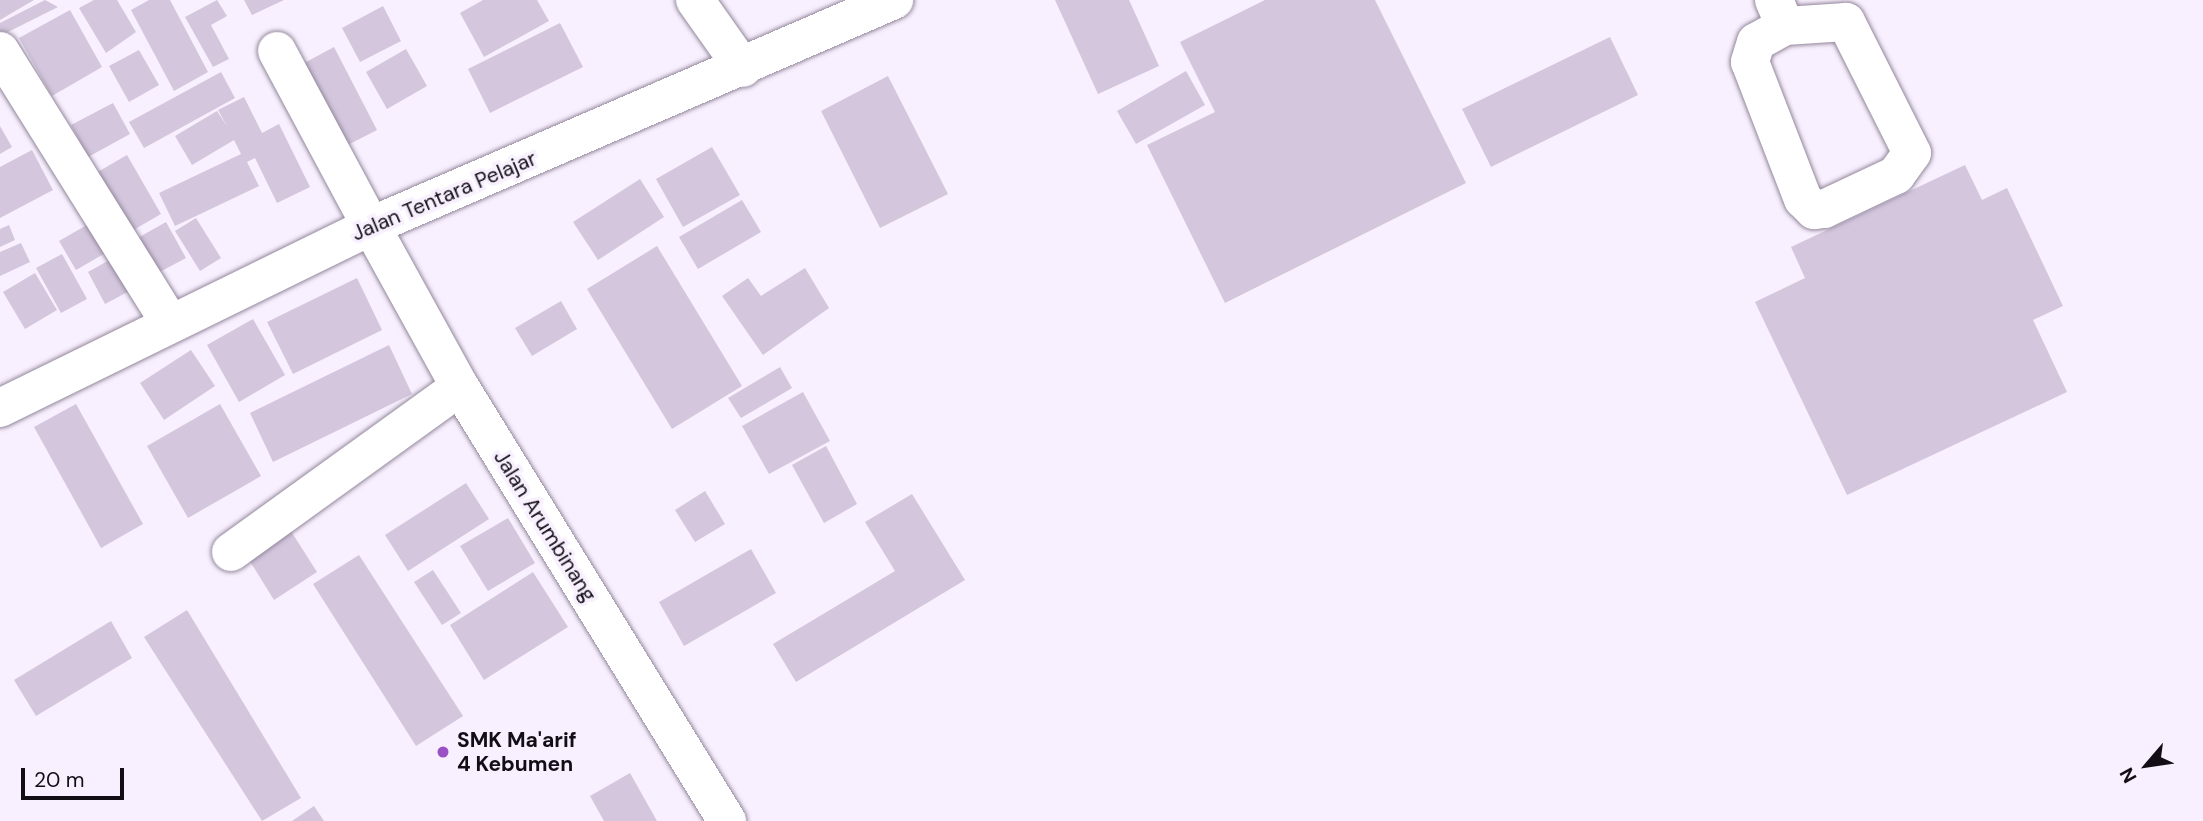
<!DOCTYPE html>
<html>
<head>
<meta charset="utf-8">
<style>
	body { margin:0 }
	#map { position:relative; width:2203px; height:821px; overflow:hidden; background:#f8f0fe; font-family:"DM Sans",sans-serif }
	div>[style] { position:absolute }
	.building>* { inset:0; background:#d3c6dd }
	.roads { filter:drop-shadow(0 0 2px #93879c) drop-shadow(0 0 2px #93879c) }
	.minor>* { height:38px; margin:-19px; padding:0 19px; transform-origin:19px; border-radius:19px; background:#fff }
	.major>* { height:38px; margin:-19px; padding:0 19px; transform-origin:19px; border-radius:19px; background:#fff }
	.dots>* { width:19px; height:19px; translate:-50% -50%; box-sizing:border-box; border:4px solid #f8f0fe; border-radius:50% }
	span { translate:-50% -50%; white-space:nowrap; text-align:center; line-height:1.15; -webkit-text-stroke:7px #f8f0fe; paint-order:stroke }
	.street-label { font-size:21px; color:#130e16 }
	.poi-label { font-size:21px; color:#130e16; font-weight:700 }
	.left { translate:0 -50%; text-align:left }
	.north { position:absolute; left:2112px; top:730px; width:70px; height:70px; -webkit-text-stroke:5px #f8f0fe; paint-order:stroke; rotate:241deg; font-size:19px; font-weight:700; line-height:28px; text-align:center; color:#130e16 }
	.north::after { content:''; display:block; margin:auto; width:24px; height:32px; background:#130e16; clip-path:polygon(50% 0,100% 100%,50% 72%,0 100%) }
	.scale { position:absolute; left:21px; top:768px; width:103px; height:32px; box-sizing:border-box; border:4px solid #130e16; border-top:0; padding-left:9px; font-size:21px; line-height:24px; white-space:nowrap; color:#130e16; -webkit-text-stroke:5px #f8f0fe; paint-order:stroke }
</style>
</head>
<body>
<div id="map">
	<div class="building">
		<div style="clip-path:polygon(0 0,34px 0,0 20px)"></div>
		<div style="clip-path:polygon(45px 0,58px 7px,0 36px,0 23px)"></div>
		<div style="clip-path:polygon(94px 0,117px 0,136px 32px,106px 53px,79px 8px)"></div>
		<div style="clip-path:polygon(149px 0,170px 0,208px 72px,174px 91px,131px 10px)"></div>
		<div style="clip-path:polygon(217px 0,227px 16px,211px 25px,229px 59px,213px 67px,185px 17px)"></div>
		<div style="clip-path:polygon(244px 0,284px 0,252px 15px)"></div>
		<div style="clip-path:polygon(483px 0,537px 0,549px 21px,484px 57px,460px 13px)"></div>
		<div style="clip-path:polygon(1055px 0,1129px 0,1159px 66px,1098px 94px)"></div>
		<div style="clip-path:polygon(1265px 0,1375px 0,1466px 183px,1225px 303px,1147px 145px,1215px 112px,1180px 42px)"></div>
		<div style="clip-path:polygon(383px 6px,401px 41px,360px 62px,342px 28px)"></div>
		<div style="clip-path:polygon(70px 10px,102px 67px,52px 96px,19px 38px)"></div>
		<div style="clip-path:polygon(560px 23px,583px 67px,490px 113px,468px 69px)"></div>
		<div style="clip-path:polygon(1610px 37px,1638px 95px,1491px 167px,1462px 109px)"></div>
		<div style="clip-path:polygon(334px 47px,377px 130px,338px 150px,295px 68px)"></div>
		<div style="clip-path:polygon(406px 49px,427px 86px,387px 109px,366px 72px)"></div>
		<div style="clip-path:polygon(139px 50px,159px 85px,129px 102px,109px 66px)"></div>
		<div style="clip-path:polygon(1186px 71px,1205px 105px,1136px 144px,1117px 111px)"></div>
		<div style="clip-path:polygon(221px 72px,235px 98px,144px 148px,129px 122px)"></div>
		<div style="clip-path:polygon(888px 76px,948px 194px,880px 228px,821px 111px)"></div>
		<div style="clip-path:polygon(244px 97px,262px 133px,279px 124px,310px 187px,277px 203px,255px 158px,247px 162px,259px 186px,175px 226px,159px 193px,241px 154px,234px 140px,192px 165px,175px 136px,217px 111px,227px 126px,218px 110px)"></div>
		<div style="clip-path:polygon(113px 103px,130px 134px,88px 157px,71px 125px)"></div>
		<div style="clip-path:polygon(0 126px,12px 147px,0 154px)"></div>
		<div style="clip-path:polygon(712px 147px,740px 195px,683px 227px,656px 179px)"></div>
		<div style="clip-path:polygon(32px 150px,53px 190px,0 218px,0 167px)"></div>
		<div style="clip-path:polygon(127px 155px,161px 214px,130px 232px,96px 173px)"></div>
		<div style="clip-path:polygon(1965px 165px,1982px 200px,2007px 188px,2063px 306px,2033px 320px,2067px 392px,1847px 495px,1755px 302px,1805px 278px,1791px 247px)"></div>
		<div style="clip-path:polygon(640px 179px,664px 217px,598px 260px,573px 222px)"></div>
		<div style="clip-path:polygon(742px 200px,761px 232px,698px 269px,679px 237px)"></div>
		<div style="clip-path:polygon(99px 218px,116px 247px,76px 270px,59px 241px)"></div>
		<div style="clip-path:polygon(196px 218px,221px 258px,200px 271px,175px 231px)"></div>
		<div style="clip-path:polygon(166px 222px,186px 258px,154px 275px,134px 240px)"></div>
		<div style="clip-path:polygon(9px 225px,15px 240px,0 247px,0 229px)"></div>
		<div style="clip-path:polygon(21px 243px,30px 262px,0 276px,0 252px)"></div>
		<div style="clip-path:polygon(657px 246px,742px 386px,672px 429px,587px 289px)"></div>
		<div style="clip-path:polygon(122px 253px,139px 286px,105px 304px,88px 272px)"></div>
		<div style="clip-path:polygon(62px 254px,87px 299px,61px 313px,36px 268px)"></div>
		<div style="clip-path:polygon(805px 268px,829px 308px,763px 355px,722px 296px,748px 278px,761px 296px)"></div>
		<div style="clip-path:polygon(35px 273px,57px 310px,25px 329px,3px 292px)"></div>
		<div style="clip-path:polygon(357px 278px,382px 330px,293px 374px,267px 322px)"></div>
		<div style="clip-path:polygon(561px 301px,577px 329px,532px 356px,515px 328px)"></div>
		<div style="clip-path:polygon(253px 319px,285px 375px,239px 402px,207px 345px)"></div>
		<div style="clip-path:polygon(389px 345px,412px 394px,273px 462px,250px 413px)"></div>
		<div style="clip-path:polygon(191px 350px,215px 386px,164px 420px,140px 383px)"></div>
		<div style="clip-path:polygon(780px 367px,792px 388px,741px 418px,728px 398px)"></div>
		<div style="clip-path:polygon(803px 392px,830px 441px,769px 474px,742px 426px)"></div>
		<div style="clip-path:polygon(76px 404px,143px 524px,101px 548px,34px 427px)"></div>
		<div style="clip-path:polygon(220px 404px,261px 476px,188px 518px,147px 446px)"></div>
		<div style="clip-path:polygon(826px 446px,857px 504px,824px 523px,792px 465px)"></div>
		<div style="clip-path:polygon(466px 483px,489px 519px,408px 571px,385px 535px)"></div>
		<div style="clip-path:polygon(705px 491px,725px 524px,695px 542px,675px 510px)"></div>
		<div style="clip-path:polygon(912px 494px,965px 580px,796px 682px,773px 644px,895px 571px,865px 522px)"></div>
		<div style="clip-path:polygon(508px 518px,535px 563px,488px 591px,460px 546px)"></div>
		<div style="clip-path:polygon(289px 528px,317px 572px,274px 600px,246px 555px)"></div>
		<div style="clip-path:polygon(751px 549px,776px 593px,684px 646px,659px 602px)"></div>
		<div style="clip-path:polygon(359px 555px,463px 716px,416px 746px,313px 584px)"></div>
		<div style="clip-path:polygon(433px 570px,461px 613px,442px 625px,414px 582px)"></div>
		<div style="clip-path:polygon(533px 572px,568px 627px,484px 680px,450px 625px)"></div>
		<div style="clip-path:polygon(187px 610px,301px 798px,262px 821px,144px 637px)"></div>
		<div style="clip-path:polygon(111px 621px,132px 658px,36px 716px,14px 680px)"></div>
		<div style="clip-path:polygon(630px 773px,657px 821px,604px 821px,590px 796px)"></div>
		<div style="clip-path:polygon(314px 806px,324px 821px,292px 821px)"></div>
	</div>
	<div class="roads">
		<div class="minor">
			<div style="left:695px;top:0;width:83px;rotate:54.8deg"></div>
			<div style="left:1774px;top:0;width:28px;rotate:67deg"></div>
			<div style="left:1785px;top:26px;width:33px;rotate:151deg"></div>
			<div style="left:1756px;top:42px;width:21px;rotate:107deg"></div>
			<div style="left:1750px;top:62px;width:147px;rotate:68.9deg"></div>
			<div style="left:1803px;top:199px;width:16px;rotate:45deg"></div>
			<div style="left:1814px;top:210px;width:10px;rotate:-6deg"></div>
			<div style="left:1824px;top:209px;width:80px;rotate:-25.3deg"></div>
			<div style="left:1896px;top:175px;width:27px;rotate:-54deg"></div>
			<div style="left:1912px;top:153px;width:147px;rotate:-116.7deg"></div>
			<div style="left:1846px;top:22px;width:61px;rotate:176.2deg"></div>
			<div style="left:0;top:51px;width:319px;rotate:58deg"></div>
			<div style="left:277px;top:51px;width:199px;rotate:61.8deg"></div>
			<div style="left:231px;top:552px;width:282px;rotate:-35.8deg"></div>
		</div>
		<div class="major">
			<div style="left:371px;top:226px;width:184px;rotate:61.1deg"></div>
			<div style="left:460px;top:387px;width:510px;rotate:58.4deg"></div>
			<div style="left:0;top:408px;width:413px;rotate:-26.1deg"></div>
			<div style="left:371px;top:226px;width:570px;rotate:-23.37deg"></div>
		</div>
	</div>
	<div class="dots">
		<div style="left:443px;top:752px;background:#9a51c3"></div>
	</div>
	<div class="street-label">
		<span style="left:444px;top:196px;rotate:-23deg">Jalan Tentara Pelajar</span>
		<span style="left:545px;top:526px;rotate:58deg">Jalan Arumbinang</span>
	</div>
	<div class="poi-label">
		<span class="left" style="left:457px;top:752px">SMK Ma'arif<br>4 Kebumen</span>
	</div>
	<div class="north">N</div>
	<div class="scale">20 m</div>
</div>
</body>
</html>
